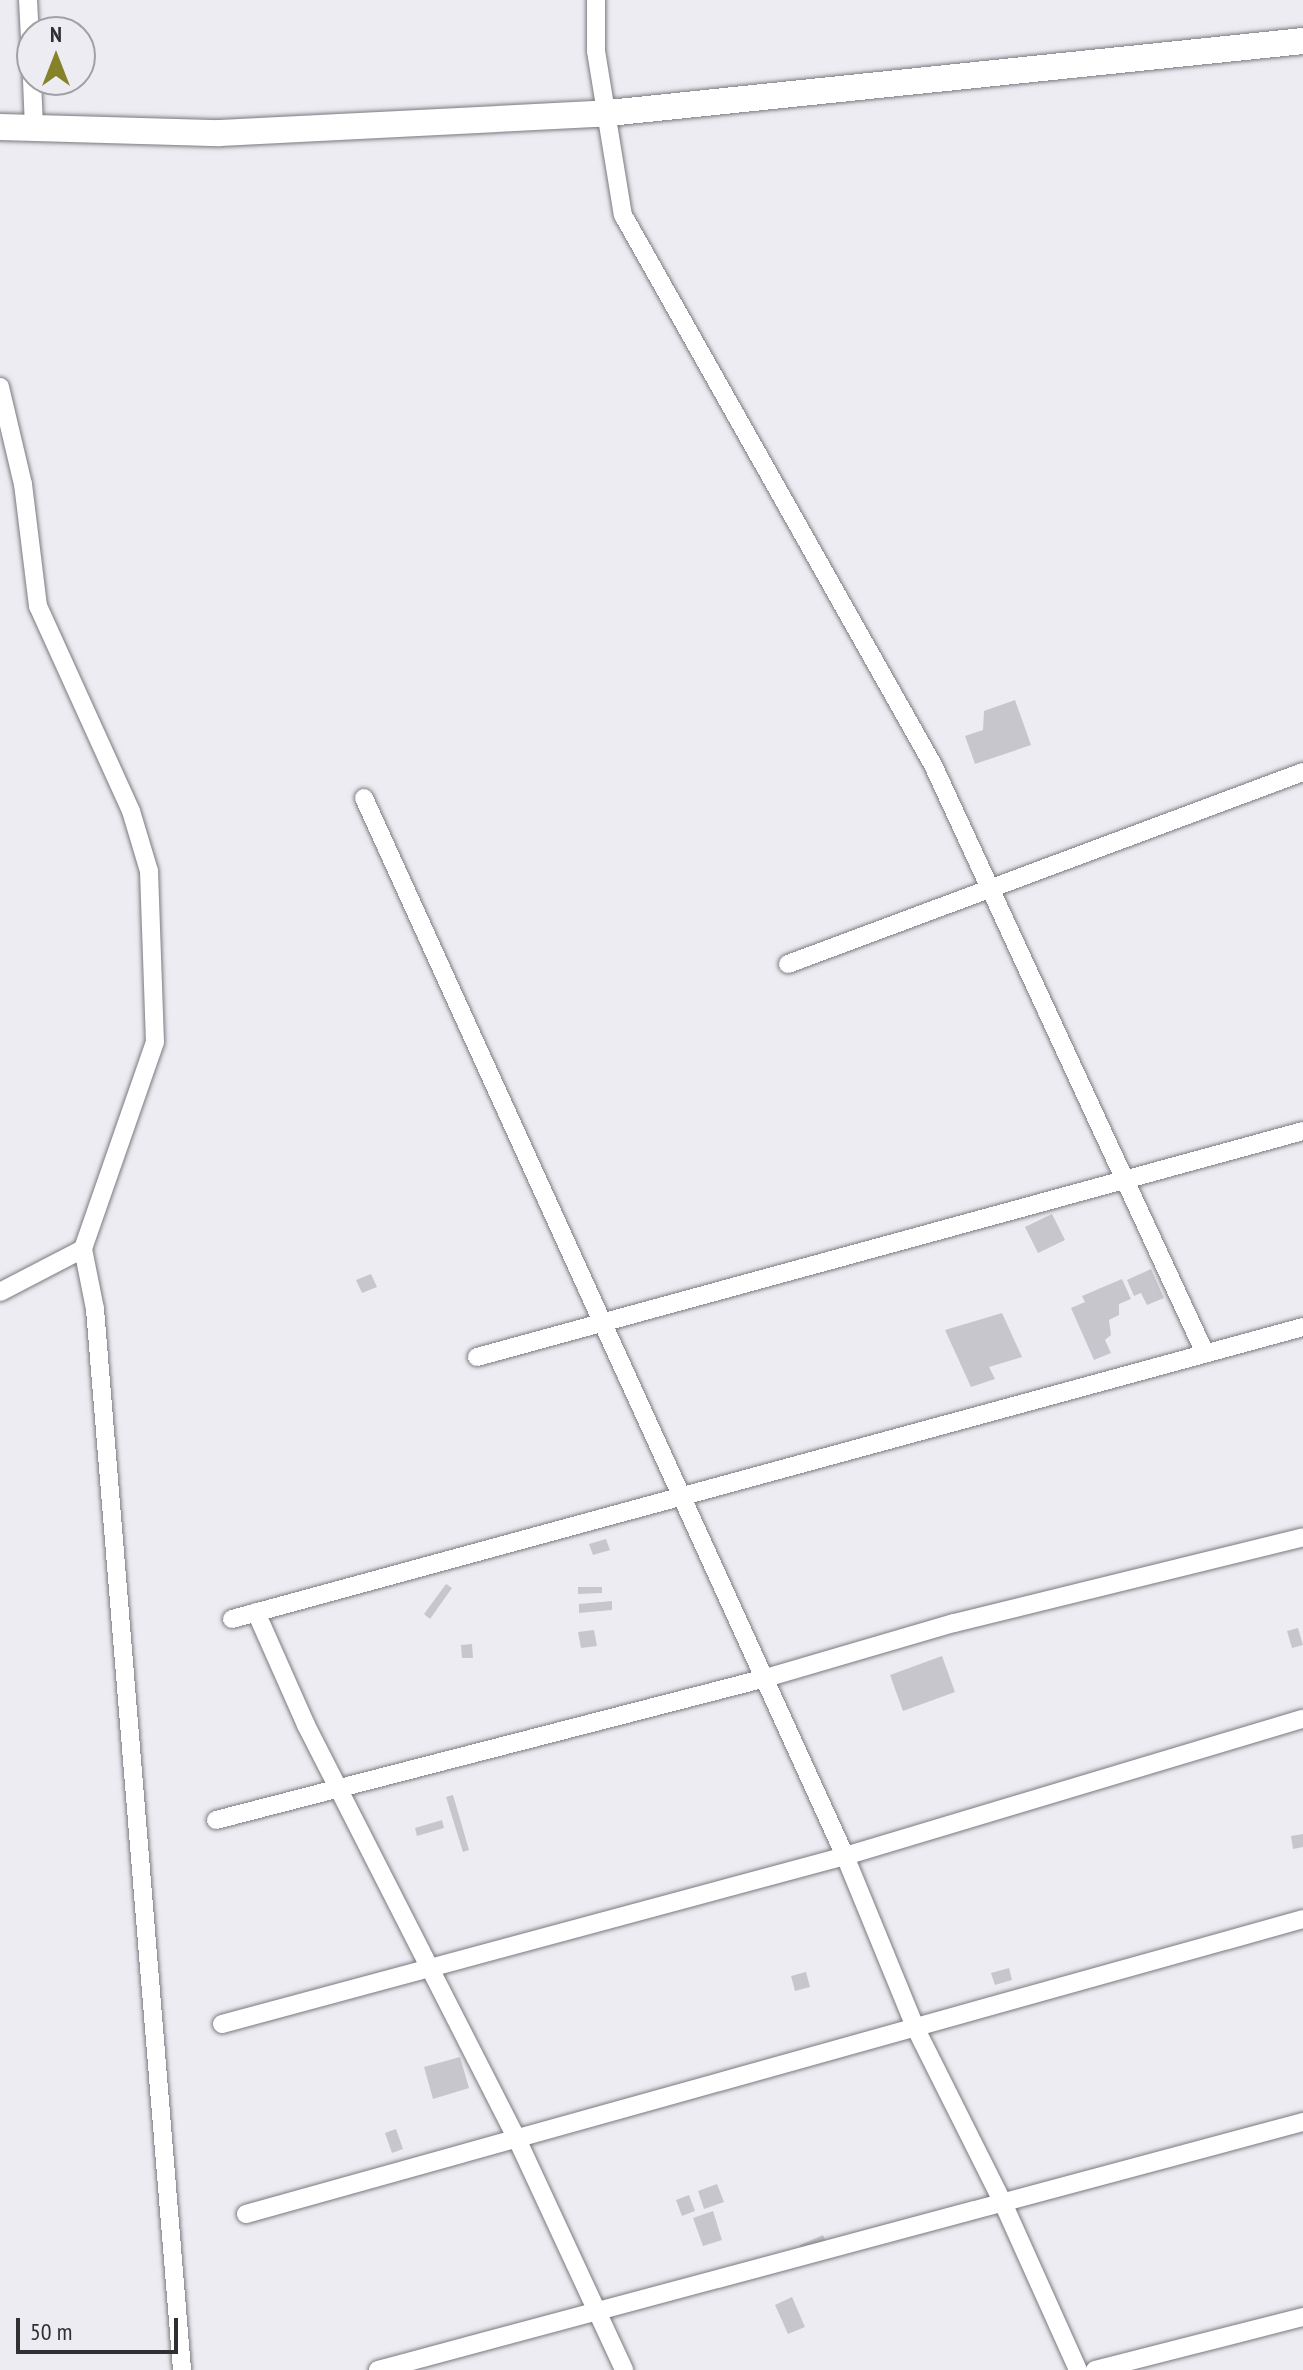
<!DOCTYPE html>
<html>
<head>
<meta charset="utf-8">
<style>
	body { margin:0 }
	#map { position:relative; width:1303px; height:2370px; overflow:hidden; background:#edecf3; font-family:"PT Sans Narrow",sans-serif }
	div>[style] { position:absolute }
	.building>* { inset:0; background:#c8c6cd }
	.roads { filter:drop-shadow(0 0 2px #7b797f) drop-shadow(0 0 2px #7b797f) }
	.street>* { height:18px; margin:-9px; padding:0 9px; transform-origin:9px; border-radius:9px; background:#fff }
	.secondary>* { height:26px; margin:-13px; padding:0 13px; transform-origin:13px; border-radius:13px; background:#fff }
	span { translate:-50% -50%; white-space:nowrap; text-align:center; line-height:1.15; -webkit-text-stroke:8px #edecf3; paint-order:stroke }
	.north { position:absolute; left:16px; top:16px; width:80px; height:80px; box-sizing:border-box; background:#edecf3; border:2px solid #a1a0a6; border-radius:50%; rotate:0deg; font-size:22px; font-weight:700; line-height:32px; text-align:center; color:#302f32 }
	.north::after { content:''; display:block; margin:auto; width:28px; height:36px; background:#85822a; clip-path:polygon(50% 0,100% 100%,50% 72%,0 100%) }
	.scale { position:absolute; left:16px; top:2318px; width:162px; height:36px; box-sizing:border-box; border:4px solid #302f32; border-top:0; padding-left:10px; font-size:24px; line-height:28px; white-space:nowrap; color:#302f32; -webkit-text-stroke:6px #edecf3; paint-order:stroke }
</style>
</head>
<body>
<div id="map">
	<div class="building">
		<div style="clip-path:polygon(1015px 700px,1031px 745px,975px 764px,965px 736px,983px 730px,984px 711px)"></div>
		<div style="clip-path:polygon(1052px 1214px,1065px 1240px,1038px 1253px,1025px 1227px)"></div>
		<div style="clip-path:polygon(1151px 1269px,1164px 1298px,1147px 1305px,1141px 1293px,1134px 1296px,1127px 1280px)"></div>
		<div style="clip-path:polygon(371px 1274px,377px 1287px,362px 1293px,356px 1280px)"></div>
		<div style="clip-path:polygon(1122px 1279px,1131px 1299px,1119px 1304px,1119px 1315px,1109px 1320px,1111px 1335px,1105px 1340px,1111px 1353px,1094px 1360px,1071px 1308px,1085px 1302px,1082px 1296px)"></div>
		<div style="clip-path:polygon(1002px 1313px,1022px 1357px,989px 1367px,995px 1379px,971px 1387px,945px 1330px)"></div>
		<div style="clip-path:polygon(606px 1539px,610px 1550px,593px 1555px,589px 1544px)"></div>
		<div style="clip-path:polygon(446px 1584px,452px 1588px,430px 1619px,424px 1614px)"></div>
		<div style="clip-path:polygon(578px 1587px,602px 1587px,602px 1593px,578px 1594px)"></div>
		<div style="clip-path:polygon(612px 1601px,612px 1610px,579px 1613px,579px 1604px)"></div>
		<div style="clip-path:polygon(1298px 1628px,1303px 1645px,1292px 1648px,1287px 1631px)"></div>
		<div style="clip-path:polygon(594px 1630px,597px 1646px,581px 1648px,578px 1632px)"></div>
		<div style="clip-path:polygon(472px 1644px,473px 1658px,462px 1658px,461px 1645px)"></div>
		<div style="clip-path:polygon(942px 1656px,955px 1692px,903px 1711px,890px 1675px)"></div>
		<div style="clip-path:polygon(453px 1795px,469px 1850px,463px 1852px,446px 1797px)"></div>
		<div style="clip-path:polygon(442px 1820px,444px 1828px,417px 1836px,415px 1828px)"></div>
		<div style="clip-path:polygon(1303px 1834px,1303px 1847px,1293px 1849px,1291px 1836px)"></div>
		<div style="clip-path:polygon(1009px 1968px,1012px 1980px,995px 1985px,991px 1973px)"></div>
		<div style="clip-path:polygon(806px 1972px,810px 1987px,795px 1991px,791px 1976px)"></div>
		<div style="clip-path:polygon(460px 2057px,469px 2088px,433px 2099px,424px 2067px)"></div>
		<div style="clip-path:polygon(396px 2129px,403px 2149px,392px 2153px,385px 2133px)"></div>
		<div style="clip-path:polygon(717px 2184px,724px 2202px,704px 2209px,698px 2191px)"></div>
		<div style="clip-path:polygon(689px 2195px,695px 2211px,682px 2216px,676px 2200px)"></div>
		<div style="clip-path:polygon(713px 2211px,722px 2240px,703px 2246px,693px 2218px)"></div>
		<div style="clip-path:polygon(823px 2235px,826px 2242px,804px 2252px,800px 2245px)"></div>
		<div style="clip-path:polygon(792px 2297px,805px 2327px,788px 2334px,775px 2305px)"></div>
	</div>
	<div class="roads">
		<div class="street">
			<div style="left:28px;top:0;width:77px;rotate:87deg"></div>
			<div style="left:596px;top:0;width:51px;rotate:90deg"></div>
			<div style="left:596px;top:51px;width:166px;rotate:80.7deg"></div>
			<div style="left:623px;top:215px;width:631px;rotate:60.59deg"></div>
			<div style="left:933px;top:765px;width:648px;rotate:65.18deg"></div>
			<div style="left:32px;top:80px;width:48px;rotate:87.6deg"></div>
			<div style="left:0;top:387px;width:100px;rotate:76.7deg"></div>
			<div style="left:23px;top:484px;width:123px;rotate:83deg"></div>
			<div style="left:38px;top:606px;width:225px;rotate:65.6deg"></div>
			<div style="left:131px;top:811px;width:63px;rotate:73.3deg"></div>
			<div style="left:149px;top:871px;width:171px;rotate:88deg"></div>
			<div style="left:155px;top:1042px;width:219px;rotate:109.2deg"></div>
			<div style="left:83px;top:1249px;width:61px;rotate:78.7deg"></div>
			<div style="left:95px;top:1309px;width:1065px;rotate:85.31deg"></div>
			<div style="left:364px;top:798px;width:1162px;rotate:65.55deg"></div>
			<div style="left:845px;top:1856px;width:187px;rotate:67.7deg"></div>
			<div style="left:916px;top:2029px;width:195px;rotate:63.4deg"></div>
			<div style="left:1003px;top:2203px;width:183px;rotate:65.8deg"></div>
			<div style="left:788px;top:964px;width:550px;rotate:-20.45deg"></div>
			<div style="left:0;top:1292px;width:93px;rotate:-27.4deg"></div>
			<div style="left:477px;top:1357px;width:856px;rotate:-15.3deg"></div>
			<div style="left:256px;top:1612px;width:124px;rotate:66.1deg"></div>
			<div style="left:306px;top:1725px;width:465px;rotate:63deg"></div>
			<div style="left:517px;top:2139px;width:255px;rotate:65.1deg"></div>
			<div style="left:232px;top:1619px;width:1110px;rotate:-15.25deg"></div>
			<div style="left:216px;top:1820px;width:564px;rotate:-14.48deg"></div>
			<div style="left:762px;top:1679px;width:200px;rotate:-16.3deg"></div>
			<div style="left:954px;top:1623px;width:359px;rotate:-13.8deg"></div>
			<div style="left:222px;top:2024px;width:645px;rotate:-15.09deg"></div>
			<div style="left:845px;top:1856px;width:478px;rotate:-16.7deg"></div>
			<div style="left:246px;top:2214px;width:1097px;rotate:-15.59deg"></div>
			<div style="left:378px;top:2370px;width:958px;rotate:-15.01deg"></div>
			<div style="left:1095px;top:2370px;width:215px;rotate:-14.3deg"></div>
		</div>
		<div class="secondary">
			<div style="left:0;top:127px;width:220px;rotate:1.6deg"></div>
			<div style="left:220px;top:133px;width:379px;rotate:-2.9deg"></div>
			<div style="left:599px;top:114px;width:708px;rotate:-5.92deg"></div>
		</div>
	</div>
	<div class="north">N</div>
	<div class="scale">50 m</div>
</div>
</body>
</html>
